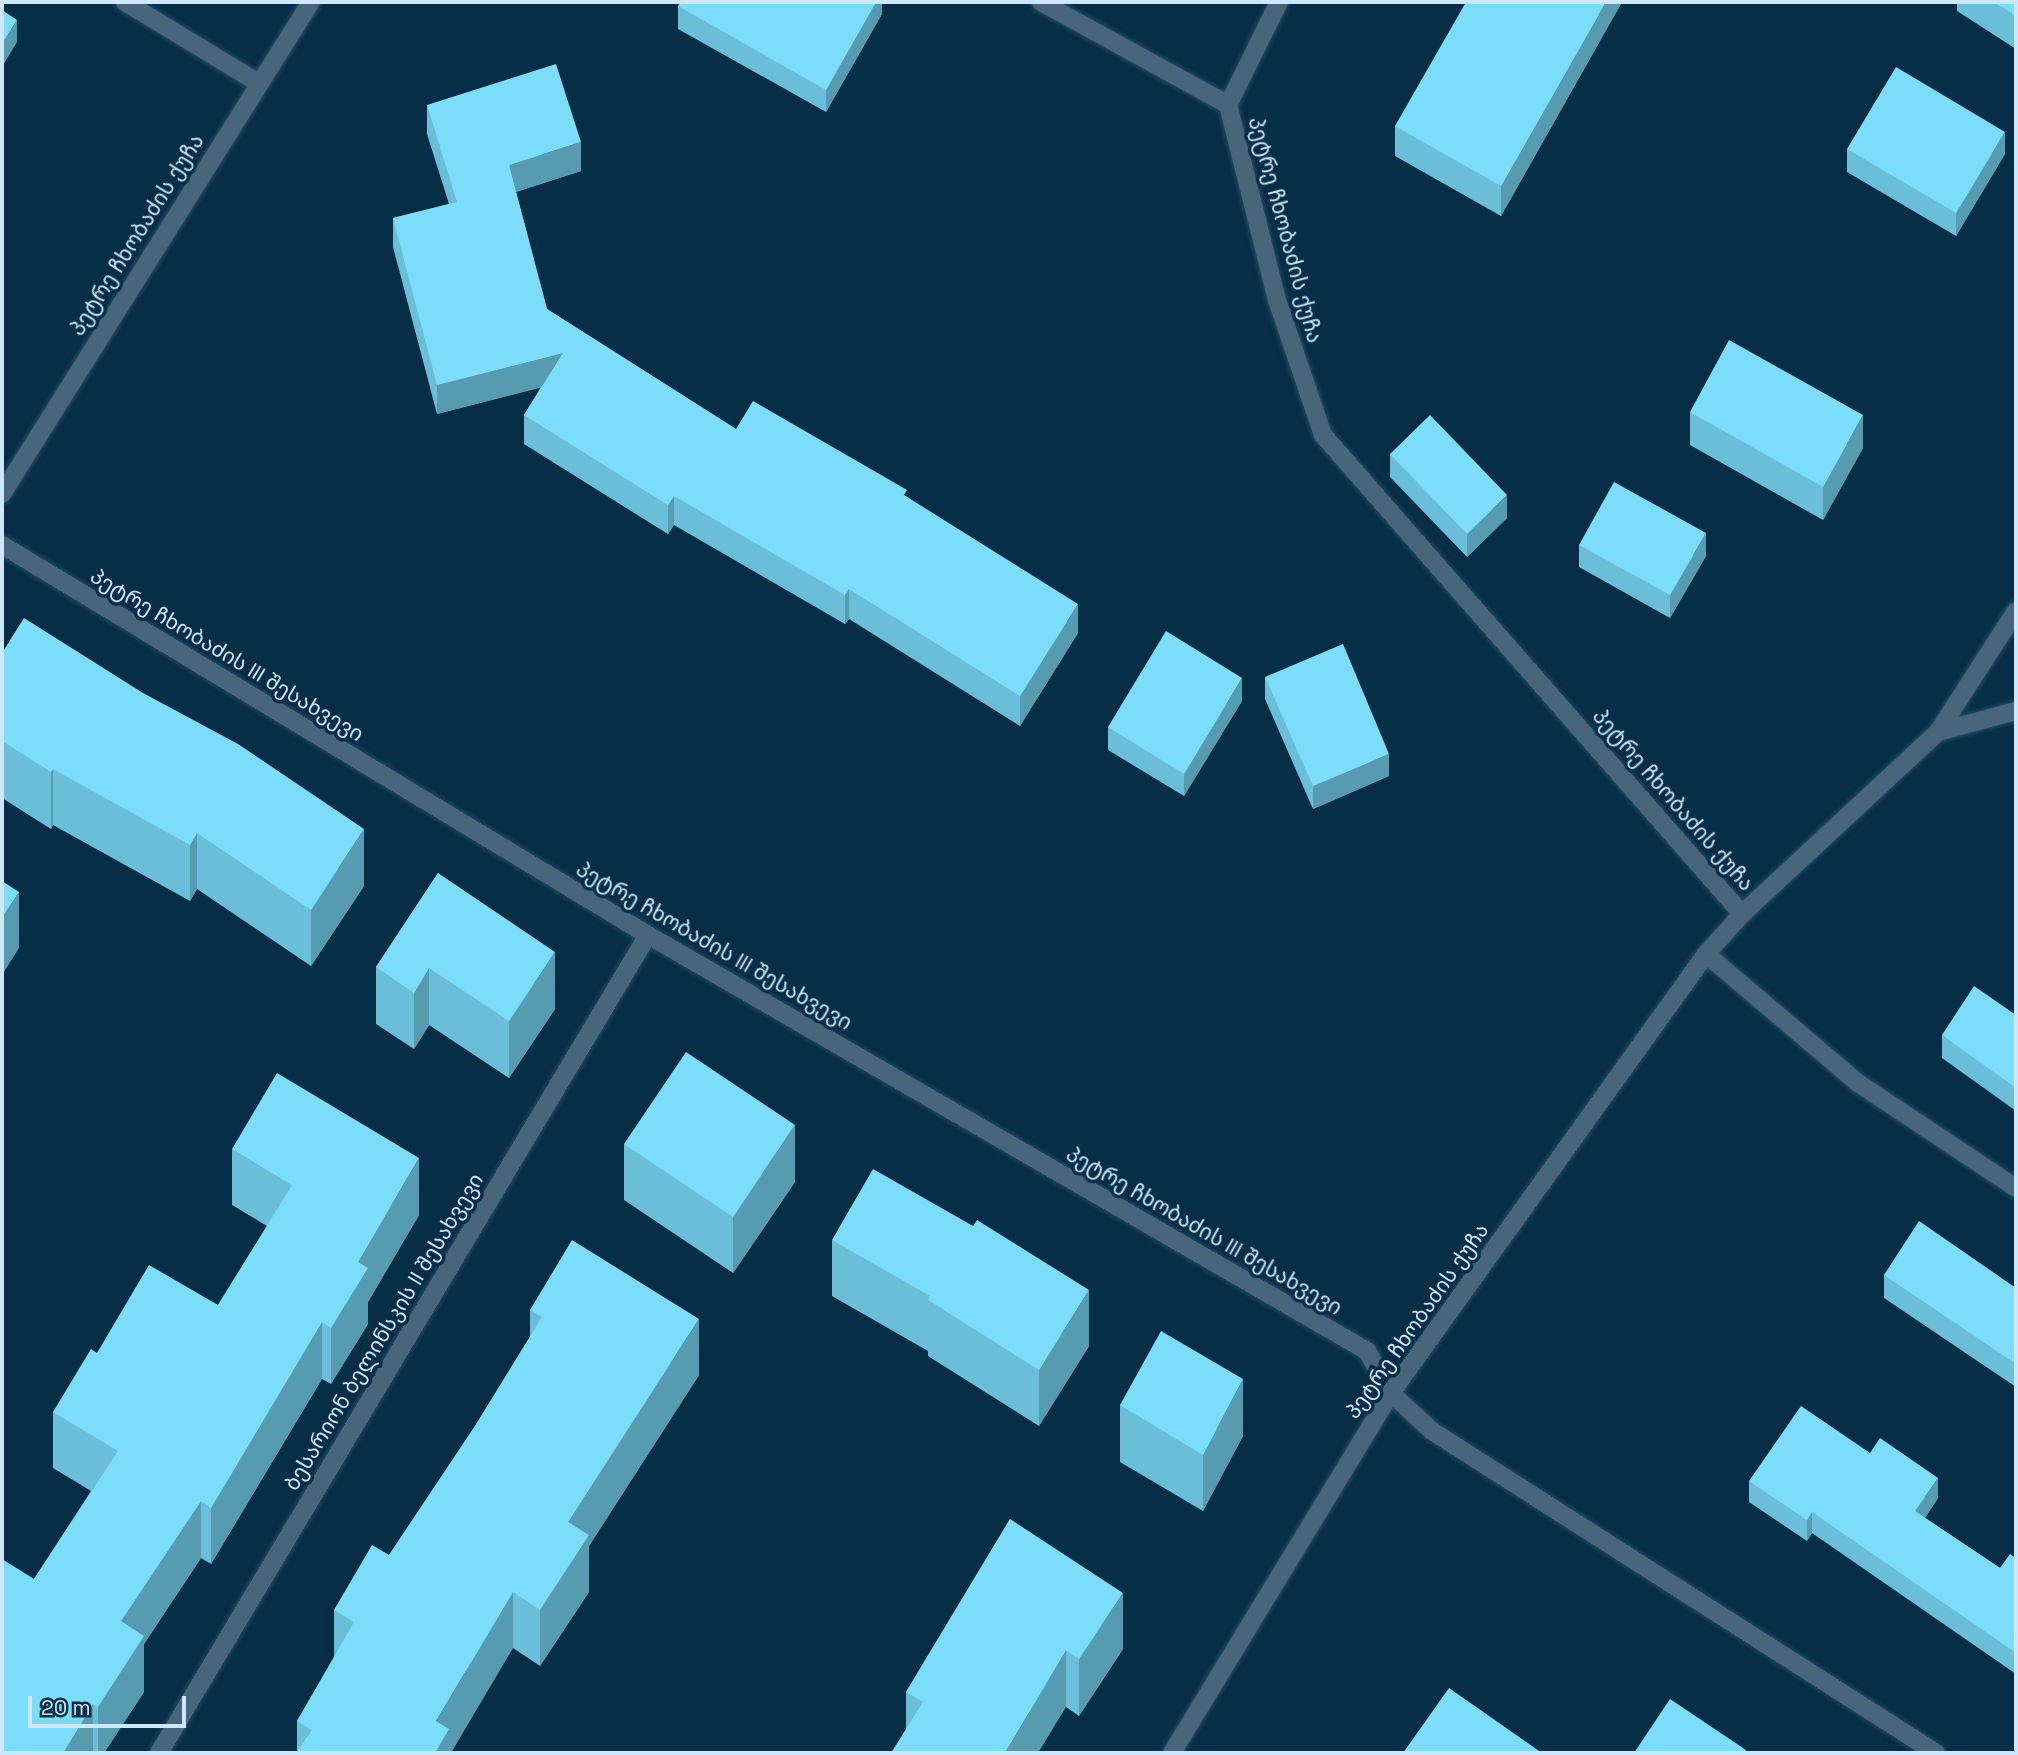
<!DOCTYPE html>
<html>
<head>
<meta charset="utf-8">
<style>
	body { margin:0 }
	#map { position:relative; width:2018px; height:1755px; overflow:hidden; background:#062e46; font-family:"Space Grotesk","Noto Sans Georgian",sans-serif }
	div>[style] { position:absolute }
	.roads { filter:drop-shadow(0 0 2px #264c63) drop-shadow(0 0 2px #264c63) }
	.minor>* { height:18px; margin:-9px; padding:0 9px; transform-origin:9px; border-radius:9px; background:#47657b }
	.wall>* { inset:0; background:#6abed7 }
	.shaded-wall>* { inset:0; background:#569baf }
	.building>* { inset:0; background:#7bddfa }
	span { translate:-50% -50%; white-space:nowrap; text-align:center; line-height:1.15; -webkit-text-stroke:7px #062e46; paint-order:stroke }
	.street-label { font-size:21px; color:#cde8fc }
	.frame { position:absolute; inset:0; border:4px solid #cde8fc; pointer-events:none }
	.scale { position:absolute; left:28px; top:1696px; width:158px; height:32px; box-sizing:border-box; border:4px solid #cde8fc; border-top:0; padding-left:9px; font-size:21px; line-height:24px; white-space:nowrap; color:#cde8fc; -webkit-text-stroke:5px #062e46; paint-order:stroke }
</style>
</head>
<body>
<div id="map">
	<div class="roads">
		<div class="minor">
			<div style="left:125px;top:2px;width:157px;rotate:31.2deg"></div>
			<div style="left:1041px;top:2px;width:213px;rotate:28.8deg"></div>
			<div style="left:1228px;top:105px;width:201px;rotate:75.9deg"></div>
			<div style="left:1277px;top:300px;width:143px;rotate:71.2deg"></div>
			<div style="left:1323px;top:435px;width:636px;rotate:48.82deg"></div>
			<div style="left:1228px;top:105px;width:115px;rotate:-63.7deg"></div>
			<div style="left:2px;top:494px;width:581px;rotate:-57.87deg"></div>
			<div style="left:2px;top:545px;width:755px;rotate:31.12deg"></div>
			<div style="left:648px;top:935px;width:831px;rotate:30.05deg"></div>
			<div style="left:1367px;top:1351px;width:48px;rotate:60.3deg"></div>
			<div style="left:1391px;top:1393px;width:56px;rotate:42.8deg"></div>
			<div style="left:1432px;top:1431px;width:598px;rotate:32.57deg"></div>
			<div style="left:1938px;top:732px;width:81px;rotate:-15.1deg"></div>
			<div style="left:1706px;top:954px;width:199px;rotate:40.3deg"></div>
			<div style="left:1858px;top:1083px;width:190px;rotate:33.6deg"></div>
			<div style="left:159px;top:1753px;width:953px;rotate:-59.13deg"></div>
			<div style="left:1172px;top:1753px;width:421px;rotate:-58.7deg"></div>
			<div style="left:1391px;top:1393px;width:540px;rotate:-54.34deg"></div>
			<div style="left:1706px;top:954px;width:54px;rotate:-48deg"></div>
			<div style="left:1742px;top:914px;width:267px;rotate:-42.9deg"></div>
			<div style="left:1938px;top:732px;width:144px;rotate:-57.2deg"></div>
		</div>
	</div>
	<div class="wall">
		<div style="clip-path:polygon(882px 2px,882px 14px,826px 112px,678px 29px,678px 6px)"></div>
		<div style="clip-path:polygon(1622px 2px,1501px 216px,1395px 156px,1395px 126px)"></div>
		<div style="clip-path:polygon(1957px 2px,2016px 2px,2016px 49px,1957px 11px)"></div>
		<div style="clip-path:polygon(427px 105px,581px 171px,516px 192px,547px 309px,736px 429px,907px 497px,1078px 633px,1020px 726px,849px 619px,845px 624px,674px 525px,668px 534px,524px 444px,524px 415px,541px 387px,437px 414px,393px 247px,393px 218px,449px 204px,427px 134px)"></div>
		<div style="clip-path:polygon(1847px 149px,2005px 154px,1956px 236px,1847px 172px)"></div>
		<div style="clip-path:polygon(1690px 412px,1863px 448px,1823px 520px,1690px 445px)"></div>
		<div style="clip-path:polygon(1390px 454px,1507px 518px,1467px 557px,1390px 477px)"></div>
		<div style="clip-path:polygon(1579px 545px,1706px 556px,1670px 618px,1579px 567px)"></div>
		<div style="clip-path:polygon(2px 653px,364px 886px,311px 966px,197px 889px,190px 901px,53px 825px,51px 829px,2px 798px)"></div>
		<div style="clip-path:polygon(1265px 677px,1389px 776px,1313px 809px,1265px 699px)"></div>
		<div style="clip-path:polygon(1242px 701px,1184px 796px,1108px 750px,1108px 727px)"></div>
		<div style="clip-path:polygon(438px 873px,555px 1009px,509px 1078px,429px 1025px,414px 1049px,376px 1024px,376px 967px)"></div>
		<div style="clip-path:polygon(2016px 1015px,2016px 1111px,1942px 1058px,1942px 1035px)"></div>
		<div style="clip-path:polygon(624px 1144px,795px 1182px,733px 1273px,624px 1200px)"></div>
		<div style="clip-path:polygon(232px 1149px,419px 1215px,368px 1302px,368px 1324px,331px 1384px,322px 1379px,211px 1564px,201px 1558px,144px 1644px,144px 1692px,104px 1753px,2px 1753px,34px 1579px,91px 1491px,53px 1468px,53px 1412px,97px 1353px,218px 1305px,267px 1226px,232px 1205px)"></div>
		<div style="clip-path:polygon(832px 1240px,1089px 1346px,1039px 1426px,928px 1356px,928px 1351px,832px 1296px)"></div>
		<div style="clip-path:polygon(1884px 1275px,2016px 1288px,2016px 1387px,1884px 1298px)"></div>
		<div style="clip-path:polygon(530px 1310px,699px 1375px,589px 1546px,589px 1592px,540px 1666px,513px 1648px,297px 1752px,297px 1721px,334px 1658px,334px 1610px,389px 1555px,475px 1426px,530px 1337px)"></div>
		<div style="clip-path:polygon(1120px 1405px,1243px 1436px,1203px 1511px,1120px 1462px)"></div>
		<div style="clip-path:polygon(1749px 1481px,1938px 1498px,1925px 1518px,2000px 1568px,2016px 1558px,2016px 1674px,1812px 1533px,1807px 1541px,1749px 1502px)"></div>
		<div style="clip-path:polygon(1010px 1519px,1123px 1649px,1079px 1716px,1066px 1707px,906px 1729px,906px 1692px)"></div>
	</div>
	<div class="shaded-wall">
		<div style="clip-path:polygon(876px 2px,882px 2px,882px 14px,826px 112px,826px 90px)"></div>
		<div style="clip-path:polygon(1606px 2px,1622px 2px,1501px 216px,1501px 186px)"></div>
		<div style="clip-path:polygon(17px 20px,17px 42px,2px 67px,2px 44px)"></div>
		<div style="clip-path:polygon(2005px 132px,2005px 154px,1956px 236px,1956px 213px)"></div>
		<div style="clip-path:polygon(581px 142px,581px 171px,509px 194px,509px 165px)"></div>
		<div style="clip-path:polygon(563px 353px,563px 382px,437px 414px,437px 385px)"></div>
		<div style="clip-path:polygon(1863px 415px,1863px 448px,1823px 520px,1823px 487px)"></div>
		<div style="clip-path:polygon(1507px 495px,1507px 518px,1467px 557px,1467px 534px)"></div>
		<div style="clip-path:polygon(674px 496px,674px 525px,668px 534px,668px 505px)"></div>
		<div style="clip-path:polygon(1706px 533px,1706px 556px,1670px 618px,1670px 595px)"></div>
		<div style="clip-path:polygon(849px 589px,849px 619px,845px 624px,845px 595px)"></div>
		<div style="clip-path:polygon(1078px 604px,1078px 633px,1020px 726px,1020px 696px)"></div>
		<div style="clip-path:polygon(1242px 678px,1242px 701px,1184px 796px,1184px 774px)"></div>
		<div style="clip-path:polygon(1389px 754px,1389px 776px,1313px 809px,1313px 786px)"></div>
		<div style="clip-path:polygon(53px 769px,53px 825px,51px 829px,51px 772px)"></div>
		<div style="clip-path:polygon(364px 829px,364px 886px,311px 966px,311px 910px)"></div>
		<div style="clip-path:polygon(197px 833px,197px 889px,190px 901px,190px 845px)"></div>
		<div style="clip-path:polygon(19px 892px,19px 948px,2px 975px,2px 918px)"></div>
		<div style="clip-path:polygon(555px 952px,555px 1009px,509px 1078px,509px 1021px)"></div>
		<div style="clip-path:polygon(429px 968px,429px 1025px,414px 1049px,414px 993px)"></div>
		<div style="clip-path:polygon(795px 1125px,795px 1182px,733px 1273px,733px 1217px)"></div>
		<div style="clip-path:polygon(419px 1158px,419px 1215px,368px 1302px,368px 1324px,331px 1384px,331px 1328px,358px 1262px)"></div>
		<div style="clip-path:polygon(1089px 1290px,1089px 1346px,1039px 1426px,1039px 1370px)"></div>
		<div style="clip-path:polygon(699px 1319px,699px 1375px,589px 1546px,589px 1592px,540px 1666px,540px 1610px,568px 1522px)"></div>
		<div style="clip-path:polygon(322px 1322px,322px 1379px,211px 1564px,211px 1508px)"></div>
		<div style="clip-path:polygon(1243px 1379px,1243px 1436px,1203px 1511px,1203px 1455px)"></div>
		<div style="clip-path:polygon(1938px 1478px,1938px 1498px,1915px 1532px,1915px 1511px)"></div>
		<div style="clip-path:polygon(201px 1501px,201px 1558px,144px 1644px,144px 1692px,104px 1753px,98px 1753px,98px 1707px,121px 1621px)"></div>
		<div style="clip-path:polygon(1812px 1512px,1812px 1533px,1807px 1541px,1807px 1520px)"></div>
		<div style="clip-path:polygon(513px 1592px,513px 1648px,451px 1753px,435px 1753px,436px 1721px)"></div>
		<div style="clip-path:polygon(1123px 1593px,1123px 1649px,1079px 1716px,1079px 1659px)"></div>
		<div style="clip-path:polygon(1066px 1650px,1066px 1707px,1038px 1753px,1005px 1753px)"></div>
		<div style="clip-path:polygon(93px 1704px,93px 1753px,63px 1753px)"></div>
	</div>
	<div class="building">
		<div style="clip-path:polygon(681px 2px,876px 2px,826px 90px,678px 6px)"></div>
		<div style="clip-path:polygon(1466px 2px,1606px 2px,1501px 186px,1395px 126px)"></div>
		<div style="clip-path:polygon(1994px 2px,2016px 2px,2016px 16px)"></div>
		<div style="clip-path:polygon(2px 10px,17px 20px,2px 44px)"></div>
		<div style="clip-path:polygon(556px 64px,581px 142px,509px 165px,547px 309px,736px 429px,753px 401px,907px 490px,904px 495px,1078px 604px,1020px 696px,849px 589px,845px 595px,674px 496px,668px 505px,524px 415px,563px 353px,437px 385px,393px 218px,457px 202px,427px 105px)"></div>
		<div style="clip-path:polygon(1896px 67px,2005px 132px,1956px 213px,1847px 149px)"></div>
		<div style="clip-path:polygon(1729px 340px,1863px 415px,1823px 487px,1690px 412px)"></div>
		<div style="clip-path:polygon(1430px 415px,1507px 495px,1467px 534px,1390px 454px)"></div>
		<div style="clip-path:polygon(1614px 482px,1706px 533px,1670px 595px,1579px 545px)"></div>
		<div style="clip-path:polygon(24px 618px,143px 693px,238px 744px,364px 829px,311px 910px,197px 833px,190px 845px,53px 769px,51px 772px,2px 741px,2px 653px)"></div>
		<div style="clip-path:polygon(1166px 631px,1242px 678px,1184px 774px,1108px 727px)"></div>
		<div style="clip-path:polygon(1343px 644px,1389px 754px,1313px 786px,1265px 677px)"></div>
		<div style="clip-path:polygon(438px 873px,555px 952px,509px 1021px,429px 968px,414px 993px,376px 967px)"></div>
		<div style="clip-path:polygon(2px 881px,19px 892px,2px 918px)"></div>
		<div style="clip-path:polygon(1974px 986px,2016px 1015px,2016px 1088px,1942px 1035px)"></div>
		<div style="clip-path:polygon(686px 1052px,795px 1125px,733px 1217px,624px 1144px)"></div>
		<div style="clip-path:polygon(277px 1073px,419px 1158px,358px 1262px,368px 1268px,331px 1328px,322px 1322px,211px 1508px,201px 1501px,121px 1621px,144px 1636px,98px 1707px,93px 1704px,63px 1753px,2px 1753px,2px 1559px,34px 1579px,118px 1451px,53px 1412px,91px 1349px,97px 1353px,149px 1265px,218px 1305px,292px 1185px,232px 1149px)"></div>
		<div style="clip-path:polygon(873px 1169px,973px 1226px,977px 1220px,1089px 1290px,1039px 1370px,928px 1300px,930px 1296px,832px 1240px)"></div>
		<div style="clip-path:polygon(1919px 1221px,2016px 1288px,2016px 1364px,1884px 1275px)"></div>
		<div style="clip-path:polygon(572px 1240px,699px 1319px,568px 1522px,589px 1535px,540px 1610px,513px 1592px,436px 1721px,449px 1729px,435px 1753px,296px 1753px,312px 1730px,297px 1721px,354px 1622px,334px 1610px,372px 1545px,389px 1555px,475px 1426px,542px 1317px,530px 1310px)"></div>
		<div style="clip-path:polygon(1161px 1331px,1243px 1379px,1203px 1455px,1120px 1405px)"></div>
		<div style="clip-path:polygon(1801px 1406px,1870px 1453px,1880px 1438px,1938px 1478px,1915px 1511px,2000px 1568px,2010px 1554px,2016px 1558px,2016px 1653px,1812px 1512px,1807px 1520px,1749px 1481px)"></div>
		<div style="clip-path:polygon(1010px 1519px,1123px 1593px,1079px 1659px,1066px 1650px,1005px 1753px,891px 1753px,923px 1702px,906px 1692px)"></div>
		<div style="clip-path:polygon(1449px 1688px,1542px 1753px,1403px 1753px)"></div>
		<div style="clip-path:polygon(1670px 1699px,1746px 1750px,1744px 1753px,1634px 1753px)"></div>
	</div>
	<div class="street-label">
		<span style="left:1285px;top:230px;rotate:75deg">პეტრე ჩხობაძის ქუჩა</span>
		<span style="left:137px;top:235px;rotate:-58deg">პეტრე ჩხობაძის ქუჩა</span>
		<span style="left:227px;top:655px;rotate:31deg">პეტრე ჩხობაძის III შესახვევი</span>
		<span style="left:1673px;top:800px;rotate:49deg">პეტრე ჩხობაძის ქუჩა</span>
		<span style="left:714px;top:946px;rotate:30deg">პეტრე ჩხობაძის III შესახვევი</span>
		<span style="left:1204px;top:1231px;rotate:30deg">პეტრე ჩხობაძის III შესახვევი</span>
		<span style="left:1417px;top:1321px;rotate:-55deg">პეტრე ჩხობაძის ქუჩა</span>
		<span style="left:384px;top:1332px;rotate:-59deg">ბესარიონ ბელინსკის II შესახვევი</span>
	</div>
	<div class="frame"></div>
	<div class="scale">20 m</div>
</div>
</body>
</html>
